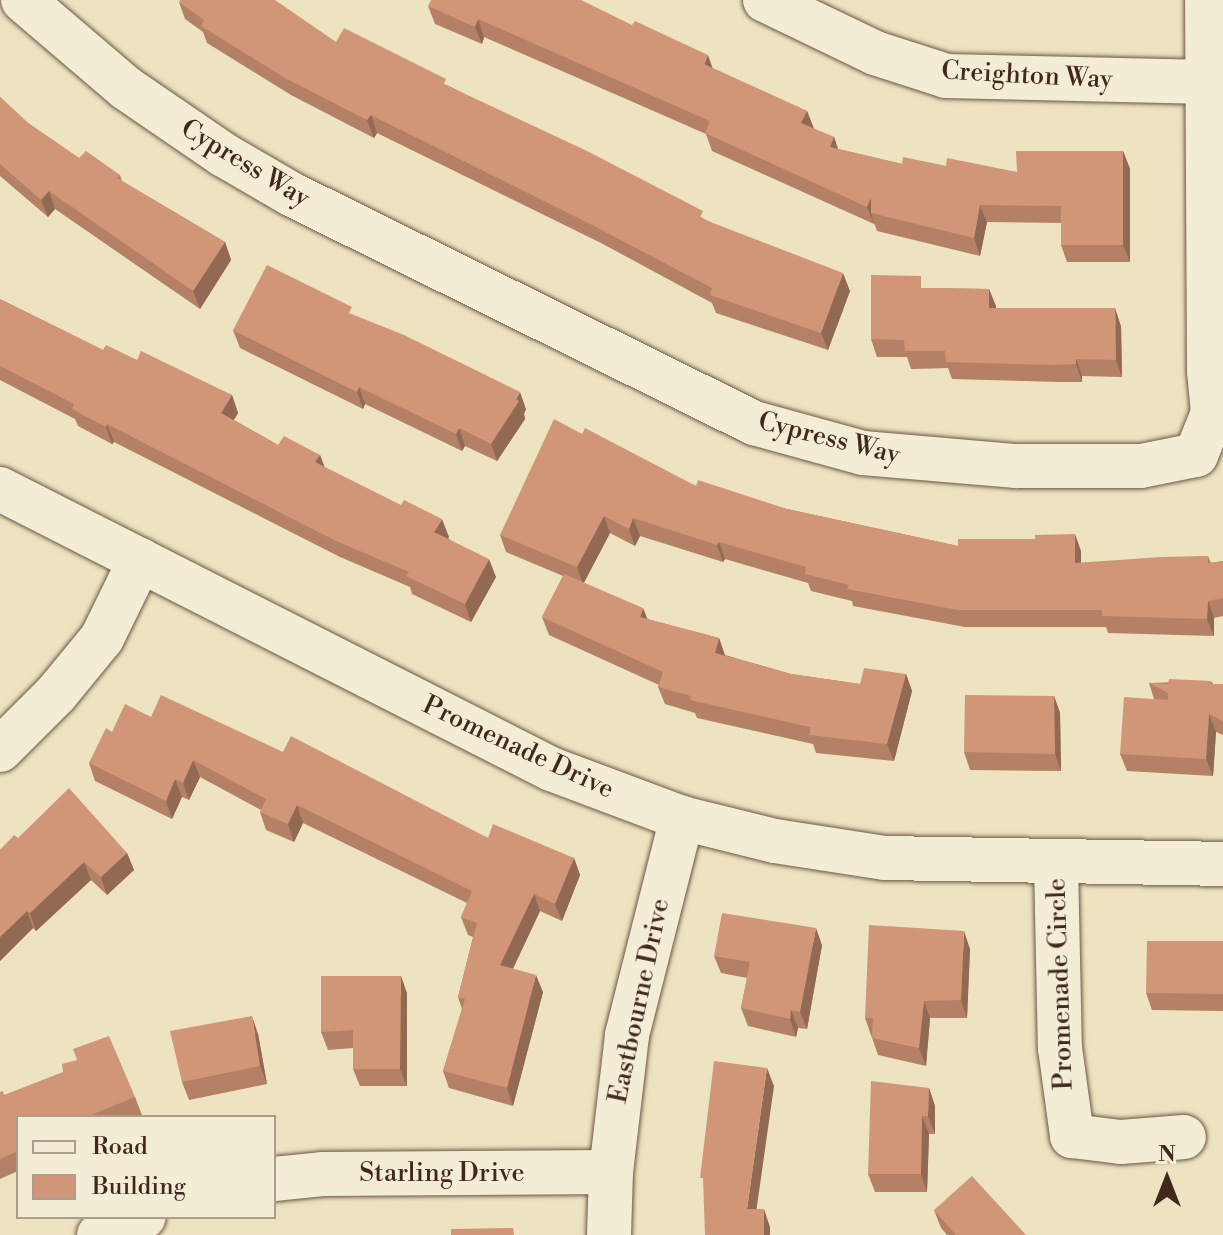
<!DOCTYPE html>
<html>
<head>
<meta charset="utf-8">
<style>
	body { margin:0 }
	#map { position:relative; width:1223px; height:1235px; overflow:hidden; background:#ede3c0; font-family:"Libre Bodoni",serif }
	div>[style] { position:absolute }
	.roads { filter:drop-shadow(0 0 2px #6d5745) drop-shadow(0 0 2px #6d5745) }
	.minor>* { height:44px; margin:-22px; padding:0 22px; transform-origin:22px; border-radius:22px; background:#f3edd6 }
	.wall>* { inset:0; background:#b48166 }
	.shaded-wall>* { inset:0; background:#926953 }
	.building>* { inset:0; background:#d19677 }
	span { translate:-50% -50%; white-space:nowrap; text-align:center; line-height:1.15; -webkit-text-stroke:7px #f3edd6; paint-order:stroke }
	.street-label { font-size:26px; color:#42281c }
	.legend { position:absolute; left:16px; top:1115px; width:260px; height:104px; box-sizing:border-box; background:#f3edd6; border:2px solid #ac9e8c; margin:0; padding:10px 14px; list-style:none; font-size:24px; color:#42281c }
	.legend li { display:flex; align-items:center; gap:16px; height:40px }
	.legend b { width:40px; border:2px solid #ac9e8c }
	.north { position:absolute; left:1127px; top:1139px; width:80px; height:80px; -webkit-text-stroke:6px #f3edd6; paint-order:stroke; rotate:0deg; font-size:22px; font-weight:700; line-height:32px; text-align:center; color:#42281c }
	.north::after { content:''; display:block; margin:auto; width:28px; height:36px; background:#42281c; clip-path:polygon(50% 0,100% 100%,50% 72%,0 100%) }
</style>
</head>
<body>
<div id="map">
	<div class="roads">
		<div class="minor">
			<div style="left:23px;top:0;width:135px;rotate:40.5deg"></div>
			<div style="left:126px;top:88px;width:119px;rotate:34.4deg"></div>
			<div style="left:224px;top:155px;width:78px;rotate:30.2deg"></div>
			<div style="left:291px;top:194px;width:517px;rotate:26.32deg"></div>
			<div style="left:754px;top:423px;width:113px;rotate:15.4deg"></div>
			<div style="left:863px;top:453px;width:154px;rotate:4.9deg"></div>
			<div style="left:1016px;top:466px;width:125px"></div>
			<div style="left:1141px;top:466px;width:56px;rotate:-11.3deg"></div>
			<div style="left:1196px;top:455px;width:45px;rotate:-68deg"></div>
			<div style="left:1213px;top:413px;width:42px;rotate:-95.4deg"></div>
			<div style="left:1209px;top:371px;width:371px;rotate:-90.3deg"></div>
			<div style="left:765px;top:0;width:122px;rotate:25.7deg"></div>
			<div style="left:875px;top:53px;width:75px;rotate:17.9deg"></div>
			<div style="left:946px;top:76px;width:262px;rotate:1.3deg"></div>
			<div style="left:0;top:489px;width:618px;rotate:26.94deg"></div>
			<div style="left:551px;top:769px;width:140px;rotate:20.5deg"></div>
			<div style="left:682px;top:818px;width:96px;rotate:13.9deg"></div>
			<div style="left:775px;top:841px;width:111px;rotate:8.8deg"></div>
			<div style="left:885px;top:858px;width:338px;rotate:1deg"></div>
			<div style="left:0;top:750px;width:79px;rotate:-45deg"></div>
			<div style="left:56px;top:694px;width:72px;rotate:-50.6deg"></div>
			<div style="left:102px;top:638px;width:87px;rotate:-64deg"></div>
			<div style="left:1056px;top:863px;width:185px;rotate:88.8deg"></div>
			<div style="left:1060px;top:1048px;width:89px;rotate:82.2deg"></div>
			<div style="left:1072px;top:1136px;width:49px;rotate:7deg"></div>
			<div style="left:1121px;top:1142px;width:63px;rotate:-4.5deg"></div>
			<div style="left:274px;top:1179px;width:48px;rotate:-5.9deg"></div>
			<div style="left:322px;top:1174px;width:289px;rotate:-0.4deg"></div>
			<div style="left:99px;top:1235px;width:48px;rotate:-21.8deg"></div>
			<div style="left:609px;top:1235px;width:63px;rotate:-88.2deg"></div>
			<div style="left:611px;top:1172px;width:138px;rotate:-83.3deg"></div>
			<div style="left:627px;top:1035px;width:224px;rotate:-75.8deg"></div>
		</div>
	</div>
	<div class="wall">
		<div style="clip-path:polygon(179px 2px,336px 42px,449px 86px,706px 220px,850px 291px,828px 350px,716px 313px,712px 303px,601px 243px,377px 133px,374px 138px,291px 95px,207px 43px,203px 32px,185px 19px)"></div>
		<div style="clip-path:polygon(428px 6px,712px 68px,807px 111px,814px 129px,834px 137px,838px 149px,902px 164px,946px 166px,1017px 172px,1123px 151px,1130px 169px,1130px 262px,1067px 262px,1061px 245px,1061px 223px,987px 222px,980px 256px,877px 231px,874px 223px,874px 224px,712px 151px,706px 134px,484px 37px,482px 44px,435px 24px)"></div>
		<div style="clip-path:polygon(0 97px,28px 123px,79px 158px,120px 175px,122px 181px,225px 242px,231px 260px,200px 309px,55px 209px,48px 217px,0 176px)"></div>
		<div style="clip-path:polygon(925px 288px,989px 289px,996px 308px,1121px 326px,1122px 377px,1082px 376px,1082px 382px,1059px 382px,952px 379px,948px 368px,911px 369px,907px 357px,877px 357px,871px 339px)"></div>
		<div style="clip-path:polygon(0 299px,103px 350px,137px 360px,232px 395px,238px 413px,234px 420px,278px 445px,320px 455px,324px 467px,449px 537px,448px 538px,496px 577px,471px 622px,412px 594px,410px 587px,340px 557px,114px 442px,112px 444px,78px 426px,75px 419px,0 380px)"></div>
		<div style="clip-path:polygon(355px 316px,526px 409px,524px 414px,525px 419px,497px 461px,465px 446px,462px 451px,365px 404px,363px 409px,240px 348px,233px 330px)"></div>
		<div style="clip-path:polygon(582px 434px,696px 486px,787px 509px,958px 546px,1081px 551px,1081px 563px,1208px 556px,1211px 563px,1223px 561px,1223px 616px,1214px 618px,1214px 636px,1108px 633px,1106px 627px,965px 627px,853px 606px,852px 601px,811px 591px,808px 583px,725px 559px,723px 562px,640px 536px,635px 546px,610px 533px,584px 583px,647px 619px,719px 638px,725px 655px,791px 674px,860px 684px,906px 674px,912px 691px,894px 761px,816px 753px,813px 744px,697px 718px,695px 713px,665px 704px,658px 687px,659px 685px,549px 635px,542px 617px,563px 576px,506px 552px,500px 535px)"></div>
		<div style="clip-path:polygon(1211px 681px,1213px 684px,1223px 684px,1223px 735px,1216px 732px,1213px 776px,1127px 771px,1120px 754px,1154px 699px,1149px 683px)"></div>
		<div style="clip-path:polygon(1054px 696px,1060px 713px,1061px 771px,970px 770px,964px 752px)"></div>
		<div style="clip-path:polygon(151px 717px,283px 752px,488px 838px,574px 858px,580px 875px,562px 921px,540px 911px,513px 969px,543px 992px,513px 1106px,449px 1088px,443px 1071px,462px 1009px,458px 997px,473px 937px,468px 935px,461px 917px,467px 903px,303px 823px,294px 842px,266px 830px,260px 812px,261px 810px,200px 777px,189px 800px,182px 797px,172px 819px,95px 781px,89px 763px,112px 732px)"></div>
		<div style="clip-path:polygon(18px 838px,127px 853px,134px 870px,107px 895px,91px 880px,36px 931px,33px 928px,0 961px,0 850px)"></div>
		<div style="clip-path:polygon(1223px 941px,1223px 1011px,1152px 1010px,1146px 993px)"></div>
		<div style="clip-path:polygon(822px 945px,807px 1029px,798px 1028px,796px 1037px,748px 1026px,741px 1008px,747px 978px,721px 973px,714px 956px)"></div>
		<div style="clip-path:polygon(970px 949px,967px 1018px,930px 1018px,926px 1066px,878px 1055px,865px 1018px)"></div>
		<div style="clip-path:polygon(407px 993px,407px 1086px,360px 1086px,353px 1069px,353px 1048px,328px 1050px,321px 1032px)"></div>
		<div style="clip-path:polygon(258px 1034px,267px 1084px,189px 1100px,182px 1082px)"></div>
		<div style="clip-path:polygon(929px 1088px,935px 1106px,935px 1134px,929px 1134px,927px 1192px,875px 1192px,868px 1174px)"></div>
		<div style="clip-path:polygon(0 1092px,4px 1095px,135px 1097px,142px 1115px,136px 1117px,18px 1117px,18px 1171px,0 1179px)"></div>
		<div style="clip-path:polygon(934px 1210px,1026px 1235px,947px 1235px,941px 1228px)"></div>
	</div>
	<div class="shaded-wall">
		<div style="clip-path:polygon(478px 19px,484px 37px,482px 44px,475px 27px)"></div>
		<div style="clip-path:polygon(708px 55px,714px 72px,704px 64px)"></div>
		<div style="clip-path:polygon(807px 111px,814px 129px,801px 123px)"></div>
		<div style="clip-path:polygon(371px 115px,377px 133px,374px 138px,367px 120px)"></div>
		<div style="clip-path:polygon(834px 137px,840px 155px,830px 147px)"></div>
		<div style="clip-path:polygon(1123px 151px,1130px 169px,1130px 262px,1123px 245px)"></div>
		<div style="clip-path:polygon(49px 191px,55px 209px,48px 217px,41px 200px)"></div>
		<div style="clip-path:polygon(871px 198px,871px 213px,874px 224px,867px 207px)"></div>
		<div style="clip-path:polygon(980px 205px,987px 222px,980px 256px,974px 238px)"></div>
		<div style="clip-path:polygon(225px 242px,231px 260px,200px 309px,193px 291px)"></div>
		<div style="clip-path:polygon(843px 273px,850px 291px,828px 350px,821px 333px)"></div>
		<div style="clip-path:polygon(989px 289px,996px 306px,996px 326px,989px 308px)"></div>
		<div style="clip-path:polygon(1115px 308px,1121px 326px,1122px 377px,1116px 360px)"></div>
		<div style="clip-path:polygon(1076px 359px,1082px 376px,1082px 382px,1076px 364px)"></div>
		<div style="clip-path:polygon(359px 387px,365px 404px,363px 409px,357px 392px)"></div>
		<div style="clip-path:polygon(520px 392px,526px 409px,524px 414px,525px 419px,497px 461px,491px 444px)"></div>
		<div style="clip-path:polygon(232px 395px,238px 413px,227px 430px,221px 413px)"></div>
		<div style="clip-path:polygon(107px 424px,114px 442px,112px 444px,106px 427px)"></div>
		<div style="clip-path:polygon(459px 428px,465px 446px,462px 451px,456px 434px)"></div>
		<div style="clip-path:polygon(320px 455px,327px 473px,315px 462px)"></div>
		<div style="clip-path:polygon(604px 516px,610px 533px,583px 584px,577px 567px)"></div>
		<div style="clip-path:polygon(633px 518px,640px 536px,635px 546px,629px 529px)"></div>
		<div style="clip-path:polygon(442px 519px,449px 537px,441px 549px,434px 532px)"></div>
		<div style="clip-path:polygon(1075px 534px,1081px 551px,1081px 580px,1075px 563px)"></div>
		<div style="clip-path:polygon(719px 542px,725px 559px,723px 562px,717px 545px)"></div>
		<div style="clip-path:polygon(489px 559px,496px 577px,471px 622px,465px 604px)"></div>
		<div style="clip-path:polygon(1208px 601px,1214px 618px,1214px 636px,1207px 619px)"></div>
		<div style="clip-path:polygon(643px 608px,650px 625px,640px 617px)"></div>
		<div style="clip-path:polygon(719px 638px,725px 656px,715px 653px)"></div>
		<div style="clip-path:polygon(906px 674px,912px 691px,894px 761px,887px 744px)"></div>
		<div style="clip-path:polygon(1054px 696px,1060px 713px,1061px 771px,1055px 754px)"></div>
		<div style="clip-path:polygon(1209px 714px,1216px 732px,1213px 776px,1206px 759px)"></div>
		<div style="clip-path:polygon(193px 760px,200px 777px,189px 800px,183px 783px)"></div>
		<div style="clip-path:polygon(175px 779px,182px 797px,172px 819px,166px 801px)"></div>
		<div style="clip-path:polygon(297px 805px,303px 823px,294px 842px,288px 824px)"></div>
		<div style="clip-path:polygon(127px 853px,134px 870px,107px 895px,101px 877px)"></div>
		<div style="clip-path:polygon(574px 858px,580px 875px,562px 921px,555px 904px)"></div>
		<div style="clip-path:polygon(84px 862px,91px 880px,36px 931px,30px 913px)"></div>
		<div style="clip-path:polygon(534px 894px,540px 911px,506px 983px,500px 965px)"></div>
		<div style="clip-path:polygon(27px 911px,33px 928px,0 961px,0 937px)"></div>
		<div style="clip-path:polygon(816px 928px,822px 945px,807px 1029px,800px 1012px)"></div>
		<div style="clip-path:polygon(964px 931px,970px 949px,967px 1018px,961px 1000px)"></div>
		<div style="clip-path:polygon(536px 975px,543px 992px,513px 1106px,507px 1088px)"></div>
		<div style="clip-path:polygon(401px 976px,407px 993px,407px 1086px,400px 1069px)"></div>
		<div style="clip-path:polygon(924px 1001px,930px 1018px,926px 1066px,919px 1048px)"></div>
		<div style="clip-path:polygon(791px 1010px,798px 1028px,796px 1037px,790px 1019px)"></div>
		<div style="clip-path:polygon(252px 1016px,258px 1034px,267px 1084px,260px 1066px)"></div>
		<div style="clip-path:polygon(767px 1068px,774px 1086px,754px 1227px,747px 1209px)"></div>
		<div style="clip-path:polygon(929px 1088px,935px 1106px,935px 1134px,928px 1116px)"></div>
		<div style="clip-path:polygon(922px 1116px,929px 1134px,927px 1192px,921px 1174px)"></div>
		<div style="clip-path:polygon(764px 1209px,770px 1227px,770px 1235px,764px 1235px)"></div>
	</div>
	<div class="building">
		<div style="clip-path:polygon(180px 0,275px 0,336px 42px,344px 28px,446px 79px,444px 84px,587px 151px,703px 211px,700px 218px,843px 273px,821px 333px,710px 295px,712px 288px,594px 226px,371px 115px,367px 120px,285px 78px,201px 26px,204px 20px,179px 2px)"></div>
		<div style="clip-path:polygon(431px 0,581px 0,632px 25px,635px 21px,708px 55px,704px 64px,807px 111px,801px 123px,834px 137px,830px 147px,902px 164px,903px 157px,946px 166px,947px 158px,1017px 172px,1016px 151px,1123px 151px,1123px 245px,1061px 245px,1061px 206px,980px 205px,974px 238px,871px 213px,871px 198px,867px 207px,705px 133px,710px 121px,478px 19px,475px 27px,428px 6px)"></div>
		<div style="clip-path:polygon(0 97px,28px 123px,79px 158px,86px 151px,120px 175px,117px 178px,225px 242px,193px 291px,49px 191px,41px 200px,0 164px)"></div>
		<div style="clip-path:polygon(267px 265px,352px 307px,349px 313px,404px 335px,520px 392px,516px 399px,519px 401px,491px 444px,459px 428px,456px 434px,359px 387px,357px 392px,233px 330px)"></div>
		<div style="clip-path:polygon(871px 275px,921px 276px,921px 288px,989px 289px,989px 308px,1115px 308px,1116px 360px,1076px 359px,1076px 364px,1052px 365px,946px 362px,945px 351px,905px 351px,904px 340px,871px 339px)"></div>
		<div style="clip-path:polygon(0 299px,103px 350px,106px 345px,137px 360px,141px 351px,232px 395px,221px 413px,278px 445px,284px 436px,320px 455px,315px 462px,401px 505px,404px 500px,442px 519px,434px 532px,489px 559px,465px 604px,406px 576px,409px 572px,334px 540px,107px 424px,106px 427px,72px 409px,74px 404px,0 366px)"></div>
		<div style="clip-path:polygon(554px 419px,582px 434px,585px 428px,696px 486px,698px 480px,787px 509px,958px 546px,958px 539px,1035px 539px,1035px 535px,1075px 534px,1075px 563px,1161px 557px,1208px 556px,1208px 563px,1223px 561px,1223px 598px,1208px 601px,1207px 619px,1102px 616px,1102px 610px,958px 610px,847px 589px,849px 585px,805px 574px,806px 567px,719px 542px,717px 545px,633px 518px,629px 529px,604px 516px,577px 567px,500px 535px)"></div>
		<div style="clip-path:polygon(564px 574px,643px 608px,640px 617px,719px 638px,715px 653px,791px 674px,860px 684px,864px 668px,906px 674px,887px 744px,810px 735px,810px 727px,690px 700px,691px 696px,658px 687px,663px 672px,542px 617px)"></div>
		<div style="clip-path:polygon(1169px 679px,1211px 681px,1211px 684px,1223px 684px,1223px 721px,1209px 714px,1206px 759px,1120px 754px,1124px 697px,1168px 700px,1168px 693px,1149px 683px,1168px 684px)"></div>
		<div style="clip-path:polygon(161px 695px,283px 752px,291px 736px,488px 838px,493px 824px,574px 858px,555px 904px,534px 894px,500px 965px,536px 975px,507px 1088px,443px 1071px,465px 999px,458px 997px,477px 923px,461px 917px,472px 891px,297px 805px,288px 824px,260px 812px,266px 799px,193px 760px,183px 783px,175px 779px,166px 801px,89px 763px,106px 728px,112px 732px,125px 704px,151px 717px)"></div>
		<div style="clip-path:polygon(965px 695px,1054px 696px,1055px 754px,964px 752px)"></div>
		<div style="clip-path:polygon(69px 788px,127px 853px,101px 877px,84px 862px,30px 913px,27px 911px,0 937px,0 850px,14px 835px,18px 838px)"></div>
		<div style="clip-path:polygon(722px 913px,816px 928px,800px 1012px,791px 1010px,790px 1019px,741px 1008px,750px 962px,714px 956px)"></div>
		<div style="clip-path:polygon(869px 925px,964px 931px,961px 1000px,924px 1001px,919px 1048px,872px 1038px,873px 1018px,865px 1018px)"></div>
		<div style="clip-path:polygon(1147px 941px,1223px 941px,1223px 994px,1146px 993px)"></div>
		<div style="clip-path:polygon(321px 976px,401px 976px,400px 1069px,353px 1069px,353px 1030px,321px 1032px)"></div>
		<div style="clip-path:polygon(252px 1016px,260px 1066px,182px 1082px,170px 1031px)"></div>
		<div style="clip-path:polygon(109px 1036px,135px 1097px,86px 1117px,18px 1117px,18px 1151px,0 1159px,0 1092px,3px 1091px,4px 1095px,63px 1072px,62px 1064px,77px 1060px,73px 1049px)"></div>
		<div style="clip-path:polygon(714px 1061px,767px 1068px,747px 1209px,764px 1209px,764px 1235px,705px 1235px,703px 1178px,700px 1178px)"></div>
		<div style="clip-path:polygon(871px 1081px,929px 1088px,928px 1116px,922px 1116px,921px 1174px,868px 1174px)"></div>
		<div style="clip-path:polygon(972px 1176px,1026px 1235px,956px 1235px,934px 1210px)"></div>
		<div style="clip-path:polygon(513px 1228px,514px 1235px,451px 1235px,451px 1229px)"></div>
	</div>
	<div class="street-label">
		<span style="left:1027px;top:76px;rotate:3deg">Creighton Way</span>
		<span style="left:245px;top:164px;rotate:31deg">Cypress Way</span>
		<span style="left:829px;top:439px;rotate:14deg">Cypress Way</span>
		<span style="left:518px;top:748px;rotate:25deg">Promenade Drive</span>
		<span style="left:1061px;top:984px;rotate:-92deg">Promenade Circle</span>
		<span style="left:640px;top:1001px;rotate:-78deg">Eastbourne Drive</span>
		<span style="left:442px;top:1174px">Starling Drive</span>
	</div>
	<ul class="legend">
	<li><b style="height:10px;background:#f3edd6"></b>Road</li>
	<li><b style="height:22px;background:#d19677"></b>Building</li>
	</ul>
	<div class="north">N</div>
</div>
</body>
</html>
